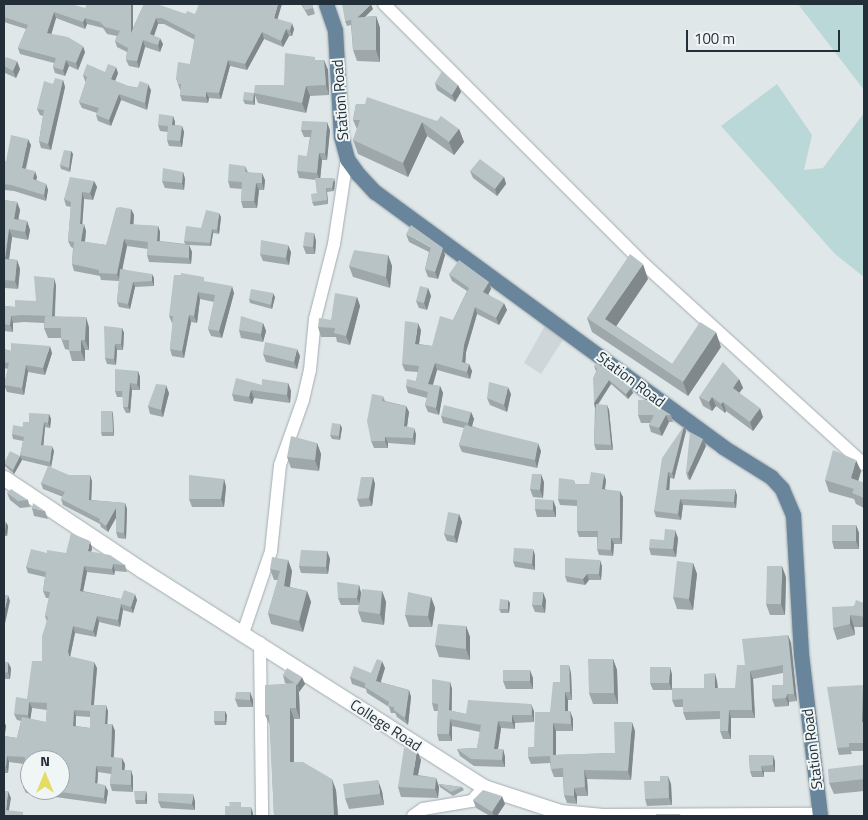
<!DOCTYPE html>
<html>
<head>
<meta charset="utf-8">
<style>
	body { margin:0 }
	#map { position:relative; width:868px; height:820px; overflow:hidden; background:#e0e7e9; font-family:"Titillium Web",sans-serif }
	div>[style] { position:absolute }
	.built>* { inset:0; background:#ced6d9 }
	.green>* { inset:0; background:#bad8d7 }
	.roads { filter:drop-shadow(0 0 1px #a3acb0) drop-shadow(0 0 1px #a3acb0) }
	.street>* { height:12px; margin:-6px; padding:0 6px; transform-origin:6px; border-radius:6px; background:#fff }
	.secondary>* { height:15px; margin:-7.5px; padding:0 7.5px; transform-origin:7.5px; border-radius:7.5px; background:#fff }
	.primary>* { height:15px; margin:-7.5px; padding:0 7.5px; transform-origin:7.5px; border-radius:7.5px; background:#68859b }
	.wall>* { inset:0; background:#9ea8aa }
	.shaded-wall>* { inset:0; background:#81888b }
	.building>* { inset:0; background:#b8c3c6 }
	span { translate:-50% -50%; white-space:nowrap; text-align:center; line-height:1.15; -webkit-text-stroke:4px #f0f5f6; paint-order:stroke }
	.street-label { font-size:15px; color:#222e38 }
	.frame { position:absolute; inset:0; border:5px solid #222e38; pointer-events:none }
	.north { position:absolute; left:20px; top:750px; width:50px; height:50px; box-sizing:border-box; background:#f0f5f6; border:1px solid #9ea5aa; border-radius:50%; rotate:0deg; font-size:14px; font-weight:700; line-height:20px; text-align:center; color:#222e38 }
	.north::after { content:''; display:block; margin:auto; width:18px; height:22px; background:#e4dc63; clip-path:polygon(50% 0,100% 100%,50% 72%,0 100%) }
	.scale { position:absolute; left:686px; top:30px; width:154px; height:22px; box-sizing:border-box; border:2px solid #222e38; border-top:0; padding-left:6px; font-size:15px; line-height:18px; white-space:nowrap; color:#222e38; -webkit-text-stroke:4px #f0f5f6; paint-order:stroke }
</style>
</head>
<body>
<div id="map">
	<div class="built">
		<div style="clip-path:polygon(547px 322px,566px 335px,541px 374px,524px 363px)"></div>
	</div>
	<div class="green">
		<div style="clip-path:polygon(798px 4px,864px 4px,864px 90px)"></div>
		<div style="clip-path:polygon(777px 84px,812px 135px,804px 170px,823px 168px,864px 113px,864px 277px,835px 254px,721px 126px)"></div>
	</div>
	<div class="roads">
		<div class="street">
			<div style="left:384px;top:4px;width:369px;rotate:45deg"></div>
			<div style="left:645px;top:265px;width:296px;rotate:42.3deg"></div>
			<div style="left:243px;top:633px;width:87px;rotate:-71.1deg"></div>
			<div style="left:271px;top:551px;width:86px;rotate:-84deg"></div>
			<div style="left:280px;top:465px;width:69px;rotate:-70.5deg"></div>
			<div style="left:303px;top:400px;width:31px;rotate:-77deg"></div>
			<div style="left:310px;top:370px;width:51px;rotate:-84.4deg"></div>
			<div style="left:315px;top:319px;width:77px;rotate:-75.8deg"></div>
			<div style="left:334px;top:244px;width:86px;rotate:-81.3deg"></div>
			<div style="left:260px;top:643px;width:173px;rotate:89.3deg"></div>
			<div style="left:413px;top:816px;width:12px;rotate:-35deg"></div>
			<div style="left:423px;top:809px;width:50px;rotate:-9.3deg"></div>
			<div style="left:472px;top:801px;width:18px;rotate:-49deg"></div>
		</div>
		<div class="secondary">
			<div style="left:4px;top:478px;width:166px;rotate:33.7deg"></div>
			<div style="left:142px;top:570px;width:405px;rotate:32.4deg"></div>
			<div style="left:484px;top:787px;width:80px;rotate:18.2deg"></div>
			<div style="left:560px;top:812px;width:43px;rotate:5.3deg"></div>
			<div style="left:603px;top:816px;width:216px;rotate:-0.3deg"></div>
		</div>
		<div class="primary">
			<div style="left:326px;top:4px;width:28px;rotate:71deg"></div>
			<div style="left:335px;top:30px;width:106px;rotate:86.8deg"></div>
			<div style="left:341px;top:136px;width:24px;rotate:75deg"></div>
			<div style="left:347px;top:159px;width:19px;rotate:54deg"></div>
			<div style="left:358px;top:174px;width:25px;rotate:47deg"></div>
			<div style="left:375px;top:192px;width:431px;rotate:36.2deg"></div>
			<div style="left:723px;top:447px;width:57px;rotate:32deg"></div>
			<div style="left:771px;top:477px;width:16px;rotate:47deg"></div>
			<div style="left:782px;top:489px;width:28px;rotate:67deg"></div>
			<div style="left:793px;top:515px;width:139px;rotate:86.7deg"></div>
			<div style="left:801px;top:654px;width:163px;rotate:83.3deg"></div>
		</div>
	</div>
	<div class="wall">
		<div style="clip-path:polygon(4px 4px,85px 8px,133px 4px,133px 28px,144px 4px,186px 14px,195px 14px,236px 5px,278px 19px,294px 29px,292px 36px,289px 36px,283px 47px,264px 39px,247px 70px,230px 66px,221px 99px,209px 98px,208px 103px,182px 101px,180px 95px,181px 90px,180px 90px,176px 78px,190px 64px,195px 40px,164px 24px,158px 24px,154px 36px,163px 44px,160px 52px,145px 47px,139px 68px,129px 66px,126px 60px,127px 52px,117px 47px,115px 41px,117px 36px,107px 34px,103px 28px,87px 24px,85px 29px,56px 18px,51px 34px,85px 52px,78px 70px,69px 66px,65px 76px,55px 73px,53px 67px,54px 63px,20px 54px,18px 48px,26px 29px,4px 22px)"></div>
		<div style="clip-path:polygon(301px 4px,312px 4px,315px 14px,308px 16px)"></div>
		<div style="clip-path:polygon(373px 9px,364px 17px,376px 16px,380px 28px,380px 62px,357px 61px,353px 50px,351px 25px,347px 26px,345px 21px)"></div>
		<div style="clip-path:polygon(324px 60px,328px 70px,329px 95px,310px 96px,306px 113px,258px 103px,254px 93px,284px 85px)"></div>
		<div style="clip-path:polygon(4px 62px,20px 69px,16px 78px,5px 73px,4px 70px)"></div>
		<div style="clip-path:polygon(105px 72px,118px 73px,115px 81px,128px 86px,151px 90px,147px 110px,121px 100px,111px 126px,98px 121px,96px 115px,97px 113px,82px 108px,79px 102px,86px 82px,85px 81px,83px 75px)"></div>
		<div style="clip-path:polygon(63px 80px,65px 87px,51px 150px,41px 148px,39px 141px,43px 116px,40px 115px,37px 109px,53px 84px)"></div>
		<div style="clip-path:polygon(435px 83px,458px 85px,461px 92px,455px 102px,437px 90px)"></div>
		<div style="clip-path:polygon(254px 93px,255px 96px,255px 105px,245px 104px,243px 100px)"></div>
		<div style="clip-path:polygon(356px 104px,459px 129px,464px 142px,454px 155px,427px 136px,408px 177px,358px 154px,353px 140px,357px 129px,353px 120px)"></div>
		<div style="clip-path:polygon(173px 116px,175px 122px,175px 125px,182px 126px,184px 132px,182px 147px,169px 146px,167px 140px,168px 132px,160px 131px,158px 125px)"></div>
		<div style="clip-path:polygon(301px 130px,330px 130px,327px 160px,322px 160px,320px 178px,335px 182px,334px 191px,327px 192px,328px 204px,314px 206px,312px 202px,317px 193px,316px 180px,299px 178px,297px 171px,307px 156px,310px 137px,304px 137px)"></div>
		<div style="clip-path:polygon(31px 145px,26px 169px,37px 177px,36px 180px,46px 184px,48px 190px,46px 201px,14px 191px,4px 190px,4px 161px,6px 161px)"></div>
		<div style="clip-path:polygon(71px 151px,73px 154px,70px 172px,61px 169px,60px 165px)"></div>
		<div style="clip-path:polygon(245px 166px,248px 172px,265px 180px,264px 190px,259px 190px,257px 208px,243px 208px,241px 201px,242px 189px,230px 188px,228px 181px)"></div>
		<div style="clip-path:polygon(470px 171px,504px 177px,506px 184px,497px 196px,473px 178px)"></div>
		<div style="clip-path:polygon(183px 172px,185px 179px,184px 190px,165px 188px,162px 181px)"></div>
		<div style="clip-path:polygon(94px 181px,97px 187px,93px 200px,84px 199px,82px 224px,86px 231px,85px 242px,106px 245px,131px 209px,134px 215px,133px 225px,158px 226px,160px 232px,160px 241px,185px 244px,184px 241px,201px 228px,221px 217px,219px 234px,213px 233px,211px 246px,189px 245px,192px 252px,191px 264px,149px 262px,147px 255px,148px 249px,127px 246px,122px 269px,154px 278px,154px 286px,135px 287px,130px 309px,119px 307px,117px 302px,119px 281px,101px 280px,100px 276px,74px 271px,72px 264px,73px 248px,71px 247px,68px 241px,71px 207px,66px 206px,64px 199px)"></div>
		<div style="clip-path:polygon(4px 200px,17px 202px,20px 210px,18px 219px,27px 221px,30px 230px,28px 240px,12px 237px,9px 259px,17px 260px,20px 269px,18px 289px,5px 288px,4px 284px)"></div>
		<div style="clip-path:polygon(314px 233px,316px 241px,315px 254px,306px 254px,303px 246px)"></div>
		<div style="clip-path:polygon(406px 234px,445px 255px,438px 279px,428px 277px,425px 269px,429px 252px,409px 242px)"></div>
		<div style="clip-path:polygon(291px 252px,289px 265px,263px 261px,260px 254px)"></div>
		<div style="clip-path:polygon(388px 255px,392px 266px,390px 288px,353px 277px,349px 266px)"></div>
		<div style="clip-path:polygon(449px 274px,489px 282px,491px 289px,488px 294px,507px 310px,499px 325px,477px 314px,466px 352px,465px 363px,469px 364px,472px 371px,470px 379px,437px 370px,433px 385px,440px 386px,443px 393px,439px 415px,428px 412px,425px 405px,427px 398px,408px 393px,406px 386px,416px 381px,418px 372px,405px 371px,402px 364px,421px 330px,419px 344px,432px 346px,453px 320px,467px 291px,452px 281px)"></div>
		<div style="clip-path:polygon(648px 279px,616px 326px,672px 364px,721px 347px,688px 396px,592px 332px,587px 318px)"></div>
		<div style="clip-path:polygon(206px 282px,234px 293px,222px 338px,211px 336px,208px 329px,214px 302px,200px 299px,197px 323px,191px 322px,184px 358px,172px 356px,170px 349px,173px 323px,172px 323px,169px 316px)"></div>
		<div style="clip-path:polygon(56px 285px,55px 316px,89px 327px,89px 350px,85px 350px,85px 361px,72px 361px,69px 350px,65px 349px,61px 338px,48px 338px,44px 328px,44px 323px,24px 322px,13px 323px,13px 332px,4px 331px,4px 306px,15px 307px,36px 301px)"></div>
		<div style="clip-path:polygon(428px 288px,431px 296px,427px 310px,419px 308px,416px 301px)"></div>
		<div style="clip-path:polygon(275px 297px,272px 309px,250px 303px,249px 299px)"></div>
		<div style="clip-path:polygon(357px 297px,360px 306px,350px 345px,337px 342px,336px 337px,321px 337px,318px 327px,331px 320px)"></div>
		<div style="clip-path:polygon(263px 323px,266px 331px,263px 342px,241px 338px,239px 330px)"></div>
		<div style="clip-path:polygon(122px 328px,124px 333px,123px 350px,117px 350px,116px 365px,107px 364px,105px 358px)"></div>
		<div style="clip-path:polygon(4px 349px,11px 351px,52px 353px,45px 375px,28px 372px,24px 395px,7px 392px,4px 385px,8px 369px,4px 368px)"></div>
		<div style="clip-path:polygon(263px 354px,300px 356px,297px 369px,266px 362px)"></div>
		<div style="clip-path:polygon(594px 366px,631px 388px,633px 393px,628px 399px,611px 384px,598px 405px,607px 405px,609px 410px,613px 450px,596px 450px,594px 444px,596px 371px)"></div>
		<div style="clip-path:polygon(138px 371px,140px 377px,140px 390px,132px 390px,130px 413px,126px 413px,123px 407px,123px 397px,117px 397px,115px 391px)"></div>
		<div style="clip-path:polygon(739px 379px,743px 388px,739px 393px,763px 417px,753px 431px,726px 411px,725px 413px,716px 406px,712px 411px,703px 406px,699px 397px)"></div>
		<div style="clip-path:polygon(288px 383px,291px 391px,290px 403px,254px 398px,252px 404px,234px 401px,232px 394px,262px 385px)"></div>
		<div style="clip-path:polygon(169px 393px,163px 417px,150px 414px,148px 406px)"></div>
		<div style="clip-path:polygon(511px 394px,507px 412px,490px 405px,487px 398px)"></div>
		<div style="clip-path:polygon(383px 396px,385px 401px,406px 406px,409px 412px,407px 427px,416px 434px,415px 445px,388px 443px,388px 448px,374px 448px,371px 441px)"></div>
		<div style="clip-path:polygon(112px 411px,113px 414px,114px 436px,102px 436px,101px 432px)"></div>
		<div style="clip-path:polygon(471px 412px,474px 419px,472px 426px,541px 451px,537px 468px,462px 452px,459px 445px,464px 428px,443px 423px,441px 416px)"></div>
		<div style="clip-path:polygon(49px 414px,51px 419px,50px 428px,45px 427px,43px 445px,54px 451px,51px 467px,22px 460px,14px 474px,5px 466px,4px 462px,20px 456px,23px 441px,13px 439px,12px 434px,29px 422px)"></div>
		<div style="clip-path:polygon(638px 415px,671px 415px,673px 422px,669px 422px,662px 436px,651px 432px,649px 425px,650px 423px,641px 423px)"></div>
		<div style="clip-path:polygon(684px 426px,686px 431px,674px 479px,670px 478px,669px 490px,737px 495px,736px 508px,683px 505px,681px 520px,656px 517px,654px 511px)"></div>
		<div style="clip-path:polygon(342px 428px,340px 440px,332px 439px,330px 435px)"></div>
		<div style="clip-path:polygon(703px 439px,706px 446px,690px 480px,688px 479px,686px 472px)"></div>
		<div style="clip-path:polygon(317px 443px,321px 454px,319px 471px,291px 468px,287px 457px)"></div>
		<div style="clip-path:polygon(861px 471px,858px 481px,864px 483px,864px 508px,856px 504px,854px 499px,829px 492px,825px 480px)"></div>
		<div style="clip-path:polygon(69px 475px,92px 481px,91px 500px,125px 503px,127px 509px,126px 539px,118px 538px,116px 532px,116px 518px,108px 532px,101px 527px,100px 524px,63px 505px,61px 499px,63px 497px,43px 489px,41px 483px)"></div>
		<div style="clip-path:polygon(373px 477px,375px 484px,372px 506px,360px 507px,357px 499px)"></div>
		<div style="clip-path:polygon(224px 479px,226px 487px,224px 507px,192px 507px,189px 499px)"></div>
		<div style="clip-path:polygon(574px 480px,575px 484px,589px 484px,606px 480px,605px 489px,623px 497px,622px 544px,614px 544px,613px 556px,599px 555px,597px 549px,597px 537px,579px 537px,577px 531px,577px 506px,560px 505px,558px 499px)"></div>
		<div style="clip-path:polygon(544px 482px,543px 498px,533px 497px,530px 489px)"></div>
		<div style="clip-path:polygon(7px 493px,28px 500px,30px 507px,20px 508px,10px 500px)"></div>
		<div style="clip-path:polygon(553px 500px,556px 508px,556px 517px,537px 517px,535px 509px)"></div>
		<div style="clip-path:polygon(32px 508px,45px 511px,48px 519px,34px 516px)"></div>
		<div style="clip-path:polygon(459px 514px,462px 522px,457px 543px,447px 541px,444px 534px)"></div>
		<div style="clip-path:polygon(4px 522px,8px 526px,7px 536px,4px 536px)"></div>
		<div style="clip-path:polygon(856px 525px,859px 533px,859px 549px,834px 549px,832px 541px)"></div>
		<div style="clip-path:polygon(678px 538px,676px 557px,651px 555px,649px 548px,664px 540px)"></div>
		<div style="clip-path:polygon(evenodd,92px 548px,91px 552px,125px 565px,127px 572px,115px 571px,114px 575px,87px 572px,83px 591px,121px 599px,137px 600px,133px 613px,123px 610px,120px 627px,99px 622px,96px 637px,75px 633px,70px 657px,97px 668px,94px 705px,108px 711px,107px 724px,112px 724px,115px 731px,114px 757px,125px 764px,124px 770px,131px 770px,133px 777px,133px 792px,112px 791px,110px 784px,111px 774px,98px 772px,97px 784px,108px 791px,106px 804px,26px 793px,23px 787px,24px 764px,9px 762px,8px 773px,4px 773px,4px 721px,6px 726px,4px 736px,17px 738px,21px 721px,17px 720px,14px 714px,27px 699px,42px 661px,47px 622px,45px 616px,49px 598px,46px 598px,43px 591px,45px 577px,28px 573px,26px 567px,47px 553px,66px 553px,92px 548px,32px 708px,47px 710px,46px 722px,30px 719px,32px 708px,92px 548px,76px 716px,90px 717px,90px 728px,76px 726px,76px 716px,92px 548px,30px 760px,60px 790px,30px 790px,30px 760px)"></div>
		<div style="clip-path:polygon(327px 551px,330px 559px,328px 574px,301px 573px,299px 566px)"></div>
		<div style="clip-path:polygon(535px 555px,535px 570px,515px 567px,513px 561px)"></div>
		<div style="clip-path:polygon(288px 560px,292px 571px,290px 587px,307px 591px,311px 602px,303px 632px,271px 624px,268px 613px,278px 580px,274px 580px,270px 569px)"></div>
		<div style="clip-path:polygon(693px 563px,697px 574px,693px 610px,677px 609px,673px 597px)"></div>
		<div style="clip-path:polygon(602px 566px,601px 580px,589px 580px,585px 585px,567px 582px,565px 576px)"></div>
		<div style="clip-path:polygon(786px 577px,785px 615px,770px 615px,766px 604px)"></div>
		<div style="clip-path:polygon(359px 585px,361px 593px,382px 591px,386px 602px,384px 625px,362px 622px,358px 611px,359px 605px,341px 605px,338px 598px)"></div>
		<div style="clip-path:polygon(431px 597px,435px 608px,432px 627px,409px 627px,405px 615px)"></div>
		<div style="clip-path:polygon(546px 600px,545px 613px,535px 612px,532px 605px)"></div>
		<div style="clip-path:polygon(510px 603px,509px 613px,501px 613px,499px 609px)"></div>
		<div style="clip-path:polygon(864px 603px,864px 627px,854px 627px,855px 635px,837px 640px,833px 628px,854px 606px)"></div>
		<div style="clip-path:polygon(466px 626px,470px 637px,470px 660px,439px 657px,435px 645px)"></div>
		<div style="clip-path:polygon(788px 635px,791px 643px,797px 701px,789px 702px,789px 706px,775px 707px,772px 699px,783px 685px,783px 673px,753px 679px,755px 718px,731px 718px,731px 739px,723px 739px,720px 731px,720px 719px,686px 720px,683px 712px,683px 707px,675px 707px,672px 700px,672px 690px,653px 690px,650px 683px,672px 674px,672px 688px,704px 688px,717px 681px,718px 688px,735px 688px,745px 665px)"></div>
		<div style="clip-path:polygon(613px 659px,617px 670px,618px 704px,593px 704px,589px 693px)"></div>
		<div style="clip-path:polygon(4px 662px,11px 668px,10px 679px,4px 679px)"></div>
		<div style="clip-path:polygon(385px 668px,380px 682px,409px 690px,411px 697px,408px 725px,397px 717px,395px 713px,391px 713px,389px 707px,367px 693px,366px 689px,352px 684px,350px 677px,371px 673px)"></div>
		<div style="clip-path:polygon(571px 673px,572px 700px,568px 700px,568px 711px,570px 711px,573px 719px,573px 731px,556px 731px,556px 755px,615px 753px,635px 731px,631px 780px,587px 779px,588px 796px,577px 796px,577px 804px,567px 803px,564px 795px,563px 777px,554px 777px,551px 769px,550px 763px,531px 764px,528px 757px,534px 747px,550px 712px,560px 682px)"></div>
		<div style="clip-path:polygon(283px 675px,305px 684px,299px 692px,299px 694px,300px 719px,294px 719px,294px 762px,336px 790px,338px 816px,274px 816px,270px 725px,265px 715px,287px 684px,285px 683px)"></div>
		<div style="clip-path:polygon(533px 678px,533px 689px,506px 689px,503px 681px)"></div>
		<div style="clip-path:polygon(450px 682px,452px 689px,452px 711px,466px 714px,534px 711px,534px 722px,515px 723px,515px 729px,501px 728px,498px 749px,503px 749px,505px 757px,505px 767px,474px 766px,460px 756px,457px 749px,477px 748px,480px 732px,452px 726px,452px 741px,439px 741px,437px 734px,438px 711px,434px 711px,432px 703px)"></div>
		<div style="clip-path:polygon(864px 689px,864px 751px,851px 751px,852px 754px,839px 755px,837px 748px)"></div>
		<div style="clip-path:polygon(250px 692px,253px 700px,253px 707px,238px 707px,235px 699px)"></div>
		<div style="clip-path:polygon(227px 715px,226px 725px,215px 725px,214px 721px)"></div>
		<div style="clip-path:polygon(749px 755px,775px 761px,775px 772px,764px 772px,764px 777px,752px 777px,750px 771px)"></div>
		<div style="clip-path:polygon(421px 760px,418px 775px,436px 778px,439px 787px,438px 798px,401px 797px,398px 787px)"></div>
		<div style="clip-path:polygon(863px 765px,864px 770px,864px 791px,834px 794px,829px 783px)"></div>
		<div style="clip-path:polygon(439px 784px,462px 787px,464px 790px,453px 796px,440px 787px)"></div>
		<div style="clip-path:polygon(671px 784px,672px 805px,647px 806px,645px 799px)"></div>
		<div style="clip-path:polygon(146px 791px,147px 795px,147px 804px,136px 804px,135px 800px)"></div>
		<div style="clip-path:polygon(382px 791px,384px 805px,349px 809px,345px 798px)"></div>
		<div style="clip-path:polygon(473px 800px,505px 804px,497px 816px,490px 816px,476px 808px)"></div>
		<div style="clip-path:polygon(158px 801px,195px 801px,195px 810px,161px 808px)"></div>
	</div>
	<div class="shaded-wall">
		<div style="clip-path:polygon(131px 4px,133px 4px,133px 40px,131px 33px)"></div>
		<div style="clip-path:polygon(278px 4px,282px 4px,276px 24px,274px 18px)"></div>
		<div style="clip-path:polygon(371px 4px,373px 9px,358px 24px,356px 19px)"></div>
		<div style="clip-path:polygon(54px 12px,56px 18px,50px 39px,47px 33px)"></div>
		<div style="clip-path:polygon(376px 16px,380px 28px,380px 62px,376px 50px)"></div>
		<div style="clip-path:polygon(85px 18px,87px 24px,85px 29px,83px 22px)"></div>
		<div style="clip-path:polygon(156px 18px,158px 24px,152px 41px,150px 34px)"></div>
		<div style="clip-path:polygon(292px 23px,294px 29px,292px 36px,290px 30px)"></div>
		<div style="clip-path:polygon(286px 29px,289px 36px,283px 47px,281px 41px)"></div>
		<div style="clip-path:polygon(262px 32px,264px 39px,247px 70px,245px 64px)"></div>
		<div style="clip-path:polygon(160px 38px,163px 44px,160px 52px,158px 45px)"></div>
		<div style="clip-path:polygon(143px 40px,145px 47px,139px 68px,137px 61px)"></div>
		<div style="clip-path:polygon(83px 46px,85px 52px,78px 70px,76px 63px)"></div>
		<div style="clip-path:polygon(66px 60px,69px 66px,65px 76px,63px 70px)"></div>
		<div style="clip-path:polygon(228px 60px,230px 66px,221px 99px,219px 93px)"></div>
		<div style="clip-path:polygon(324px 60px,328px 70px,329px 95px,326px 85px)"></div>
		<div style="clip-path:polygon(17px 61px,20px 69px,16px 78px,13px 71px)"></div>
		<div style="clip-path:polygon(116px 67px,118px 73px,113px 86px,111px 79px)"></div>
		<div style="clip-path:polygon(63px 80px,65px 87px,51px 150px,48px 144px)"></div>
		<div style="clip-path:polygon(148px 84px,151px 90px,147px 110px,145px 103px)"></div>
		<div style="clip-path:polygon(458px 85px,461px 92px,455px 102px,452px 95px)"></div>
		<div style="clip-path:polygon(306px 86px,310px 96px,306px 113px,302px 103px)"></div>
		<div style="clip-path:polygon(206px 92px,209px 98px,208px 103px,206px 97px)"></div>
		<div style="clip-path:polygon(254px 93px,255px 96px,255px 105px,253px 101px)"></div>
		<div style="clip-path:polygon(119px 94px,121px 100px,111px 126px,109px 120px)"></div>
		<div style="clip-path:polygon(173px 116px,175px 122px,174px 131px,172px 125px)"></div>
		<div style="clip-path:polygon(327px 122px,330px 130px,327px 160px,325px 153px)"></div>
		<div style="clip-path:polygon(422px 122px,427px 136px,408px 177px,403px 163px)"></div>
		<div style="clip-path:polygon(182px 126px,184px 132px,182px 147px,180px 141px)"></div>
		<div style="clip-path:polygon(459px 129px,464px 142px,454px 155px,449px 142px)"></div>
		<div style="clip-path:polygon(28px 139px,31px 145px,24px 174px,22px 168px)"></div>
		<div style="clip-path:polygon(71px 151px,73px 154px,70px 172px,69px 168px)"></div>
		<div style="clip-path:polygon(319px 153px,322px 160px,320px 181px,317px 173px)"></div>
		<div style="clip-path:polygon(35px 171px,37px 177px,35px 185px,33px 179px)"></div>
		<div style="clip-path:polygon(183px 172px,185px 179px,184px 190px,182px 183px)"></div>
		<div style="clip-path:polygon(262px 173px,265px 180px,264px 190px,262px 183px)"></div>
		<div style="clip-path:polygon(504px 177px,506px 184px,497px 196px,495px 189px)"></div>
		<div style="clip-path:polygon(334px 178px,335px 182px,334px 191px,332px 188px)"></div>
		<div style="clip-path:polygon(94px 181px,97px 187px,93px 200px,90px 193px)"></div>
		<div style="clip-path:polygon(256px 183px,259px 190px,257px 208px,254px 201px)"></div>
		<div style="clip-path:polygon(46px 184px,48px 190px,46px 201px,44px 195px)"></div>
		<div style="clip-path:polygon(326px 188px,327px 192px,328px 204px,327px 200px)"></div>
		<div style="clip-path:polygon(82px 192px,84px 199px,82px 230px,80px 224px)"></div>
		<div style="clip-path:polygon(17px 202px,20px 210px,17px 227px,14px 219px)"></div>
		<div style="clip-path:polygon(131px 209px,134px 215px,133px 231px,130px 224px)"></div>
		<div style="clip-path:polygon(219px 213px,221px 217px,219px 234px,217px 230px)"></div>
		<div style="clip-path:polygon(27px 221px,30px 230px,28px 240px,25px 232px)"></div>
		<div style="clip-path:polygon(84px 224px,86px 231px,84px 248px,81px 241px)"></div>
		<div style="clip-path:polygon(158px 226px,160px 232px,159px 247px,157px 241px)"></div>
		<div style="clip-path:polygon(9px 229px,12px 237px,8px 267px,5px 259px)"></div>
		<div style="clip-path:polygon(212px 229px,213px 233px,211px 246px,210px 243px)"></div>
		<div style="clip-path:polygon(314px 233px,316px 241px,315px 254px,313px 247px)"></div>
		<div style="clip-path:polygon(124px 239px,127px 246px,120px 281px,117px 274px)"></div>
		<div style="clip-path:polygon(189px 245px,192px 252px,191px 264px,189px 258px)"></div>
		<div style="clip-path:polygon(288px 245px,291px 252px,289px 265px,286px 258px)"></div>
		<div style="clip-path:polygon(443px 248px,445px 255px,438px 279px,435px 272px)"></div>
		<div style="clip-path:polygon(388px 255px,392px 266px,390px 288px,386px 277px)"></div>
		<div style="clip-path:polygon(17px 260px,20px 269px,18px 289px,15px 281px)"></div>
		<div style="clip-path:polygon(643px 264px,648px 279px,611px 334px,605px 319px)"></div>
		<div style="clip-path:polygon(152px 274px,154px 278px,154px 286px,152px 281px)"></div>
		<div style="clip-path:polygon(54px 278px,56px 285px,54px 323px,52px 316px)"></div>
		<div style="clip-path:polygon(133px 282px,135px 287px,130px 309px,128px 304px)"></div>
		<div style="clip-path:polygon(489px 282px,491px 289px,486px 299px,483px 292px)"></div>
		<div style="clip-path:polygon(232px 286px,234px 293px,222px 338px,219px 331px)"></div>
		<div style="clip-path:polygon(428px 288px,431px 296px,427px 310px,424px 303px)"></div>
		<div style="clip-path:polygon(198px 292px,200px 299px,197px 323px,194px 316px)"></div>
		<div style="clip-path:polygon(273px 293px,275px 297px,272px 309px,271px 305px)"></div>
		<div style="clip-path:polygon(357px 297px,360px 306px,350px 345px,346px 336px)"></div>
		<div style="clip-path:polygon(504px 303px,507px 310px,499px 325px,496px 318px)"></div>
		<div style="clip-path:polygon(475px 307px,477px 314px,466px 352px,465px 369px,462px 362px,464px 345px)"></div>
		<div style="clip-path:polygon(189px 315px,191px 322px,184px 358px,182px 351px)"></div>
		<div style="clip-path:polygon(11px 316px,13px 323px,13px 332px,10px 325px)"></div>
		<div style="clip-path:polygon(86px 317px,89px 327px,89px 350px,85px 340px)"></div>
		<div style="clip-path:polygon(263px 323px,266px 331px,263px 342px,261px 334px)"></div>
		<div style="clip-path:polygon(418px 323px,421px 330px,418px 351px,415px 344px)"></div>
		<div style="clip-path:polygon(122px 328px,124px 333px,123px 350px,121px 344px)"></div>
		<div style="clip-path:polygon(716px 332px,721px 347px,688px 396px,683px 382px)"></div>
		<div style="clip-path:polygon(81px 340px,85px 350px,85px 361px,81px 351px)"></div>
		<div style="clip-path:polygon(115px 344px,117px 350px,116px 365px,114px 359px)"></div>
		<div style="clip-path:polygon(50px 346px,52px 353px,45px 375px,43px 368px)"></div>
		<div style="clip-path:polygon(297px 349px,300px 356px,297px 369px,294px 362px)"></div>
		<div style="clip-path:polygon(435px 363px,437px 370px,431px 391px,428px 384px)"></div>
		<div style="clip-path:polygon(469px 364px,472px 371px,470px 379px,467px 372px)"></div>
		<div style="clip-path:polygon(26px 365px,28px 372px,24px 395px,22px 388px)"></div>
		<div style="clip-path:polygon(138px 371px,140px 377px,140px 390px,137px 384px)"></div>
		<div style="clip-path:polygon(739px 379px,743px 388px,736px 397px,733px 388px)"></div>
		<div style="clip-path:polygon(609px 380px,611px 384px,595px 408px,594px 403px)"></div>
		<div style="clip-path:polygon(130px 383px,132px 390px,130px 413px,128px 407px)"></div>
		<div style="clip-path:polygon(288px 383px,291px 391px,290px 403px,287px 395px)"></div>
		<div style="clip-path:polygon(166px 385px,169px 393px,163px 417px,161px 410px)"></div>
		<div style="clip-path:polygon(440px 386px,443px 393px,439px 415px,436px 408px)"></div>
		<div style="clip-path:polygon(508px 387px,511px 394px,507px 412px,504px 405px)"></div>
		<div style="clip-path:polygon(631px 388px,633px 393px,628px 399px,626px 394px)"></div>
		<div style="clip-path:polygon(251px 390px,254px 398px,252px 404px,249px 397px)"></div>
		<div style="clip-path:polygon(712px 397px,716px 406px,712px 411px,709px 402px)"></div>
		<div style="clip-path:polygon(723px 402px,726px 411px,725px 413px,721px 404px)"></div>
		<div style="clip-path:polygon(607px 405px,609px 410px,613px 450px,611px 445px)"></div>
		<div style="clip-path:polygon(406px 406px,409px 412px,406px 433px,404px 426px)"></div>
		<div style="clip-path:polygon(760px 408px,763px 417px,753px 431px,750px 422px)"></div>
		<div style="clip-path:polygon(112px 411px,113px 414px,114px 436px,113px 432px)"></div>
		<div style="clip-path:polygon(471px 412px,474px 419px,471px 430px,468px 423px)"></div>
		<div style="clip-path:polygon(49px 414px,51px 419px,50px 428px,48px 423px)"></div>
		<div style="clip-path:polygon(666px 415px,669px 422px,662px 436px,659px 428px)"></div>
		<div style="clip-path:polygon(44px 422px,45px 427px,43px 450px,41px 445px)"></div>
		<div style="clip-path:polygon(340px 424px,342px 428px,340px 440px,339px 436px)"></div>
		<div style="clip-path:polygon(684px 426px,686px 431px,674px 479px,672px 473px)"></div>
		<div style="clip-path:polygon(414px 428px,416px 434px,415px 445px,413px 438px)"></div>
		<div style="clip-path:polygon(385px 437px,388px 443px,388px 448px,385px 441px)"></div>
		<div style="clip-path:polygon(703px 439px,706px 446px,690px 480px,688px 473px)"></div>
		<div style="clip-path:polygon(317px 443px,321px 454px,319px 471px,315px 460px)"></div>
		<div style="clip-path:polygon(538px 443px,541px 451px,537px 468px,535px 460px)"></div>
		<div style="clip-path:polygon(52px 446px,54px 451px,51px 467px,50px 462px)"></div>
		<div style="clip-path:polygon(20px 456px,22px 460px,14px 474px,13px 470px)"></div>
		<div style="clip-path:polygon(856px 460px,861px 471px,856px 489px,851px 478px)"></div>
		<div style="clip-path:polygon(668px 472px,670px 478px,669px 495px,666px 490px)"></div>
		<div style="clip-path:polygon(541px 474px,544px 482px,543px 498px,540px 490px)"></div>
		<div style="clip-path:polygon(604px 474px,606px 480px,604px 495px,602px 489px)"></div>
		<div style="clip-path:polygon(90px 475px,92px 481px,91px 506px,89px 500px)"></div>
		<div style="clip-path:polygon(373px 477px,375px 484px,372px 506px,369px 498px)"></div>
		<div style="clip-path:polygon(224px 479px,226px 487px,224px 507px,221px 499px)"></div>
		<div style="clip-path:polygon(735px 489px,737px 495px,736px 508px,734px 502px)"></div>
		<div style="clip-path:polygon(620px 491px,623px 497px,622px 544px,620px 538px)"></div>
		<div style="clip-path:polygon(680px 499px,683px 505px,681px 520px,678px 514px)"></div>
		<div style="clip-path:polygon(553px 500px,556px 508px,556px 517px,553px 510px)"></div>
		<div style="clip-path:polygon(125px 503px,127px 509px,126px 539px,124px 533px)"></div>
		<div style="clip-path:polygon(116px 508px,118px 514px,108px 532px,106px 526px)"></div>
		<div style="clip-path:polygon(459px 514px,462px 522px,457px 543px,454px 536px)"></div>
		<div style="clip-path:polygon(6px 522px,8px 526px,7px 536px,5px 532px)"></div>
		<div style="clip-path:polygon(856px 525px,859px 533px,859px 549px,856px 541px)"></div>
		<div style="clip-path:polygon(675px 530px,678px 538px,676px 557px,673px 549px)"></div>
		<div style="clip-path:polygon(611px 538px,614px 544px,613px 556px,611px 550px)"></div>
		<div style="clip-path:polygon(90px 541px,92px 548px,90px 557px,88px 551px)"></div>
		<div style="clip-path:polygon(533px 549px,535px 555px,535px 570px,532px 564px)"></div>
		<div style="clip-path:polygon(327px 551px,330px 559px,328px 574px,326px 567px)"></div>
		<div style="clip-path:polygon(288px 560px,292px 571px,288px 597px,284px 586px)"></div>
		<div style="clip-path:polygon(600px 560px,602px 566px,601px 580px,599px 574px)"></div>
		<div style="clip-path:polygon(693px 563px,697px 574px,693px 610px,689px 599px)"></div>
		<div style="clip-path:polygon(113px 564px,115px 571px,114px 575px,112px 569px)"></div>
		<div style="clip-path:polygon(84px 566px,87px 572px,82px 597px,80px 591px)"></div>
		<div style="clip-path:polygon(782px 566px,786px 577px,785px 615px,781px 604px)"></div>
		<div style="clip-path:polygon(587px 574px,589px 580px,585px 585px,583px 579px)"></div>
		<div style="clip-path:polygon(359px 585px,361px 593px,360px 605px,357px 598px)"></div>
		<div style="clip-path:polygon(307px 591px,311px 602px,303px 632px,299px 621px)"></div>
		<div style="clip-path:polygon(382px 591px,386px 602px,384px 625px,380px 614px)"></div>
		<div style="clip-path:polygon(543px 592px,546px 600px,545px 613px,542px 605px)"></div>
		<div style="clip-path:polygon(135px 594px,137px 600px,133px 613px,131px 607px)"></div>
		<div style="clip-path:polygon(8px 595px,10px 601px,4px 628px,4px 613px)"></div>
		<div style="clip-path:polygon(431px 597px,435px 608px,432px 627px,428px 616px)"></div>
		<div style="clip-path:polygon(508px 600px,510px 603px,509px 613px,508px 609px)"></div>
		<div style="clip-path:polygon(121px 604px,123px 610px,120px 627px,118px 620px)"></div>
		<div style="clip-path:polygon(850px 615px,854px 627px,855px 635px,850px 624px)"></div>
		<div style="clip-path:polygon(97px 616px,99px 622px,96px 637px,93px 631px)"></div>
		<div style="clip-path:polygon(73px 626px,75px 633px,70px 657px,69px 656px,68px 651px)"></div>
		<div style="clip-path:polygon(466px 626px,470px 637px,470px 660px,466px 649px)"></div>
		<div style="clip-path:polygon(788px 635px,791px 643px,797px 701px,794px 694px)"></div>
		<div style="clip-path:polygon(613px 659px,617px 670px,618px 704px,614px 693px)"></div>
		<div style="clip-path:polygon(382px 661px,385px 668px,379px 688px,376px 681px)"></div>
		<div style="clip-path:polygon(8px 662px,11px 668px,10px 679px,8px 672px)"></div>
		<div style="clip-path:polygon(94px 662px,97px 668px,93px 711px,91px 705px)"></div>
		<div style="clip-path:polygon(569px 665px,571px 673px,572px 700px,570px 692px)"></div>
		<div style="clip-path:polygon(670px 667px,672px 674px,672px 690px,669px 683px)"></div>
		<div style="clip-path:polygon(530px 670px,533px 678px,533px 689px,530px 681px)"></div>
		<div style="clip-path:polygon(750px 671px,753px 679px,755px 718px,752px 710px)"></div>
		<div style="clip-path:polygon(715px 673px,717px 681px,718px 696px,715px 688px)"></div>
		<div style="clip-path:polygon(302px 677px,305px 684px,299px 692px,297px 685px)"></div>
		<div style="clip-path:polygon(450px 682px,452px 689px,451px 718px,449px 710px)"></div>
		<div style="clip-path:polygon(296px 683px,299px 694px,300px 719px,296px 708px)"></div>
		<div style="clip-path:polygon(863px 685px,864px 689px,864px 728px,862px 722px)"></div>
		<div style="clip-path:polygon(409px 690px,411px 697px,408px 725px,405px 718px)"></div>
		<div style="clip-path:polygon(250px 692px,253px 700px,253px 707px,250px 700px)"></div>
		<div style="clip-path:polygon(565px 692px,568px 700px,568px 719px,565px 711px)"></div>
		<div style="clip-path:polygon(787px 694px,789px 702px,789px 706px,786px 698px)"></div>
		<div style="clip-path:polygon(29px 702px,32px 708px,30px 722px,28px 715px)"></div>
		<div style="clip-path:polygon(531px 704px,534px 711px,534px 722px,532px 715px)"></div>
		<div style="clip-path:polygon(106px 705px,108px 711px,107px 730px,105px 724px)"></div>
		<div style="clip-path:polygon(290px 708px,294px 719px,294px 773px,290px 762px)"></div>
		<div style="clip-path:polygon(74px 710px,76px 716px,75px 732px,73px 726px)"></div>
		<div style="clip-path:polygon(729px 710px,731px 718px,731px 739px,728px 731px)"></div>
		<div style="clip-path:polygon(225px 711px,227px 715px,226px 725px,225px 721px)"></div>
		<div style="clip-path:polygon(570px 711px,573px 719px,573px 731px,571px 724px)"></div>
		<div style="clip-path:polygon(512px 715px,515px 723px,515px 729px,512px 722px)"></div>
		<div style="clip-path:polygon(450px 719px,452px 726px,452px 741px,449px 734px)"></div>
		<div style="clip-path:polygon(4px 721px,6px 726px,4px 742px)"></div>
		<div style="clip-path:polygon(498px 721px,501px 728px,497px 756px,494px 749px)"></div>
		<div style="clip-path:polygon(632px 722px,635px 731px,631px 780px,628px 771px)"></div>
		<div style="clip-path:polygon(553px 723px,556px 731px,556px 763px,553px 756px)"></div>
		<div style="clip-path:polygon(112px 724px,115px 731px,113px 763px,111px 757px)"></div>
		<div style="clip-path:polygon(503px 749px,505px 757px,505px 767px,502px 760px)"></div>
		<div style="clip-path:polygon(417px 750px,421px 760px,416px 784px,413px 775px)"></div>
		<div style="clip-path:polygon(773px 755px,775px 761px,775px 772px,773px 765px)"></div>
		<div style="clip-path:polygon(7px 756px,9px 762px,8px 773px,6px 767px)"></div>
		<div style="clip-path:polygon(122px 758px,125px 764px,124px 777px,122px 770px)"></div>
		<div style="clip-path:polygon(96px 766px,98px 772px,97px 790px,95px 783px)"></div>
		<div style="clip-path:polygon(761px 766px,764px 772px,764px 777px,762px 771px)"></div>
		<div style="clip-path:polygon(131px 770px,133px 777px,133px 792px,131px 785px)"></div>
		<div style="clip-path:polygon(584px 770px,587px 779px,588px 796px,585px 787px)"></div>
		<div style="clip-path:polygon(668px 776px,671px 784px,672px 805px,669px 798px)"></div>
		<div style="clip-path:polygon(436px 778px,439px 787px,438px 798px,435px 789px)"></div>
		<div style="clip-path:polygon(332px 779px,336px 790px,338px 816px,334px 816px)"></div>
		<div style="clip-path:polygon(378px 780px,382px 791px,384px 805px,380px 794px)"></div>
		<div style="clip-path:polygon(105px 785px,108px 791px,106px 804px,104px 798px)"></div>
		<div style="clip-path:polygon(574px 788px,577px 796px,577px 804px,574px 796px)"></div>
		<div style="clip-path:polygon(8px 791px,11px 798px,8px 816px,6px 810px)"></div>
		<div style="clip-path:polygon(146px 791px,147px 795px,147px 804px,145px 800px)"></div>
		<div style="clip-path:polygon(193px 794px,195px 801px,195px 810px,192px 804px)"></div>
		<div style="clip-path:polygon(502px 796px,505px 804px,497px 816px,494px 816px,492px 812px)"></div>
		<div style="clip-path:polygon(251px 807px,253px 813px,253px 816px,251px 816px)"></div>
	</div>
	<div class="building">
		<div style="clip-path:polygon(4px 4px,71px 4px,85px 8px,87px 4px,131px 4px,131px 33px,144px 4px,157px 4px,186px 14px,187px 11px,195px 14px,199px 4px,233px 4px,236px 5px,236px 4px,278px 4px,274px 18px,292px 23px,290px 30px,286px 29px,281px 41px,262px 32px,245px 64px,228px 60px,219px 93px,206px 92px,206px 97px,180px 95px,181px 84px,178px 84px,176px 78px,178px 62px,190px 64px,195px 35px,162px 18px,156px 18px,150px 34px,160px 38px,158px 45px,143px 40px,137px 61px,126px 60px,128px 48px,115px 41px,120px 31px,105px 27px,100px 22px,85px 18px,83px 22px,54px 12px,47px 33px,68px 37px,83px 46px,76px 63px,66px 60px,63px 70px,53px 67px,56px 58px,18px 48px,28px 25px,4px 17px)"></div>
		<div style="clip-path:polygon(302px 4px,312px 4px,313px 8px,305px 10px)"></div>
		<div style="clip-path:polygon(342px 4px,371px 4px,357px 18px,351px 18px,351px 20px,345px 21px)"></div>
		<div style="clip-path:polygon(376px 16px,376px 50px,353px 50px,351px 18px)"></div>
		<div style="clip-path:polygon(285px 53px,315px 57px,315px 60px,324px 60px,326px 85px,306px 86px,302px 103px,254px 93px,255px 85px,284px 85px)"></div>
		<div style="clip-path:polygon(6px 57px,17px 61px,13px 71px,4px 66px,4px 62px)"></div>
		<div style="clip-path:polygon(87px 64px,105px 72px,108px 64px,116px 67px,111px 79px,128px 86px,137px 88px,140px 81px,148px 84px,145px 103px,119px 94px,109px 120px,96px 115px,99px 108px,79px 102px,87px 77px,83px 75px)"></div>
		<div style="clip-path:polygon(442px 71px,458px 85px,452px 95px,435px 83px)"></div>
		<div style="clip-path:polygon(55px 78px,63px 80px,48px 144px,39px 141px,44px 110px,37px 109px,44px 81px,53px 84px)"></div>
		<div style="clip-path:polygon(244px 92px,254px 93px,253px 101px,243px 100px)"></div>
		<div style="clip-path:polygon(367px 97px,437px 121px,441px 116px,459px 129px,449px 142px,422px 122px,403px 163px,353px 140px,360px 120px,353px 120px,356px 104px,365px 104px)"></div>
		<div style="clip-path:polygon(159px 114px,173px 116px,172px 125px,182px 126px,180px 141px,167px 140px,168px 126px,158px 125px)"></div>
		<div style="clip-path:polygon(302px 121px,327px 122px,325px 153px,319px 153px,317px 173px,297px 171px,298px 155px,307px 156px,312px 130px,301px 130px)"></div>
		<div style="clip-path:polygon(11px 135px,28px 139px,22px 168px,35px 171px,33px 179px,46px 184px,44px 195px,11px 185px,4px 184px,4px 161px,6px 161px)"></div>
		<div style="clip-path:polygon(64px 150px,71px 151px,69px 168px,60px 165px)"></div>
		<div style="clip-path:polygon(480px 159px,504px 177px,495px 189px,470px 171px)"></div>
		<div style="clip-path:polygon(229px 164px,245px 166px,245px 172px,262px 173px,262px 183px,256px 183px,254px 201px,241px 201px,242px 182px,228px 181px)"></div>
		<div style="clip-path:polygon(163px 168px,183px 172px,182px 183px,162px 181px)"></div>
		<div style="clip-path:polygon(70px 177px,94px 181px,90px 193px,82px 192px,80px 224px,84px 224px,81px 241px,106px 245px,116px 208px,120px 207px,131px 209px,130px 224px,158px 226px,157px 241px,189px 245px,189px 258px,147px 255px,148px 242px,124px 239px,117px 274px,99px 273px,99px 270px,72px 264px,74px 242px,68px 241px,71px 202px,64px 199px)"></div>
		<div style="clip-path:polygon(315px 178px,334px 178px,332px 188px,326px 188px,327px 200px,312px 202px,311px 194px,317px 193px)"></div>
		<div style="clip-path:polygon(4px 200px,17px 202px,14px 219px,27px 221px,25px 232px,9px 229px,5px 259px,17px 260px,15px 281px,4px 280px)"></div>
		<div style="clip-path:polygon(206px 210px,219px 213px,217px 230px,212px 229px,210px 243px,184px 241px,186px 226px,201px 228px)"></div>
		<div style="clip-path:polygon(411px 225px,443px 248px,435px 272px,425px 269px,431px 247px,406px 234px)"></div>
		<div style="clip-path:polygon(305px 232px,314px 233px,313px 247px,303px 246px)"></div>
		<div style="clip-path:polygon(261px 240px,288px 245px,286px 258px,260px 254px)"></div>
		<div style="clip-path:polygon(354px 250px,388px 255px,386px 277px,349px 266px)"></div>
		<div style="clip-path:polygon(630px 254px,643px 264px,605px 319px,672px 364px,700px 322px,716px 332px,683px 382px,587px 318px)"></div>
		<div style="clip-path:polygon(459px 260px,489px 282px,483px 292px,504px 303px,496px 318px,475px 307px,464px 345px,462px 362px,469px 364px,467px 372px,435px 363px,428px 384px,440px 386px,436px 408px,425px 405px,428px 392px,406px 386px,407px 379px,416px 381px,419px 366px,402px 364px,405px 321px,418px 323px,415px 344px,432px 346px,440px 316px,453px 320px,469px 288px,449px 274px)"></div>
		<div style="clip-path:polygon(120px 269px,152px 274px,152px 281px,133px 282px,128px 304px,117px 302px)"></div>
		<div style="clip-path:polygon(181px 273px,204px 277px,204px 281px,232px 286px,219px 331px,208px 329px,215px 295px,198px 292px,194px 316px,189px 315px,182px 351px,170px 349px,173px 316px,169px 316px,174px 275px,181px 275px)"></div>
		<div style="clip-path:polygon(34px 276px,54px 278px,52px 316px,21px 315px,11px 316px,10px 325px,4px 324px,4px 306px,15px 307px,15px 300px,36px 301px)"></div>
		<div style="clip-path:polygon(420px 286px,428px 288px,424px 303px,416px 301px)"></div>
		<div style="clip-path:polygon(251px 289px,273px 293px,271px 305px,249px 299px)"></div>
		<div style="clip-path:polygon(335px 293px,357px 297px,346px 336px,334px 333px,335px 328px,318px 327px,319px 318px,331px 320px)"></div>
		<div style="clip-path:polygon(45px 316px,86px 317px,85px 340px,81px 340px,81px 351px,69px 351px,69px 340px,61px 340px,61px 328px,44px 328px)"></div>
		<div style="clip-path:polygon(241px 316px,263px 323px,261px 334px,239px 330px)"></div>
		<div style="clip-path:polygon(104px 326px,122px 328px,121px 344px,115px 344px,114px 359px,105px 358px)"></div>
		<div style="clip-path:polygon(265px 342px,297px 349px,294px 362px,263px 354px)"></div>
		<div style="clip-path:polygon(11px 343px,50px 346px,43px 368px,26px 365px,22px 388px,4px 385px,9px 363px,4px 362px,4px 349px,11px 351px)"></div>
		<div style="clip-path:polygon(723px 362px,739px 379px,733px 388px,760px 408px,750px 422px,723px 402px,721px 404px,712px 397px,709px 402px,699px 397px)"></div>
		<div style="clip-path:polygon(597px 363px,631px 388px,626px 394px,609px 380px,594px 403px,593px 378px,597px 369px,594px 366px)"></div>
		<div style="clip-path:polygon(115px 369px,138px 371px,137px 384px,130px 383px,128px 407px,123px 407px,122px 391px,115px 391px)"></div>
		<div style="clip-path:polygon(236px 378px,262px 385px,262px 379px,288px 383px,287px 395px,251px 390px,249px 397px,232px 394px)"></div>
		<div style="clip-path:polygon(489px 382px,508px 387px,504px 405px,487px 398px)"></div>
		<div style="clip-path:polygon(156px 384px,166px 385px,161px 410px,148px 406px)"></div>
		<div style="clip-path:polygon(372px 394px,383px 396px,382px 401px,406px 406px,404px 426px,414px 428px,413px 438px,385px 437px,385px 441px,371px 441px,367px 421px)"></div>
		<div style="clip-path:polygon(638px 400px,648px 400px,671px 415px,666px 415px,659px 428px,649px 425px,654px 415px,638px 415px)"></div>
		<div style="clip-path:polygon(596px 404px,607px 405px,611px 445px,594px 444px)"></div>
		<div style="clip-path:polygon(444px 405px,471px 412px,468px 423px,441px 416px)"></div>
		<div style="clip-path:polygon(101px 411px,112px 411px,113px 432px,101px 432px)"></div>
		<div style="clip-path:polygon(29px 413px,49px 414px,48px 423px,44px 422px,41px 445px,52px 446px,50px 462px,20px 455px,24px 437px,12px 434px,13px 425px,23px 427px,23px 422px,29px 422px)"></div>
		<div style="clip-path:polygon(332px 423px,340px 424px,339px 436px,330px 435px)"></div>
		<div style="clip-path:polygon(465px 425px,538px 443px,535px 460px,459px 445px)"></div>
		<div style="clip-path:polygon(684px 426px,672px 473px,668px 472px,666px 490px,735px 489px,734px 502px,680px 499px,678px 514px,654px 511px,662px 458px)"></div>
		<div style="clip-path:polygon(690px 432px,703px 439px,688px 473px,686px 472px)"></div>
		<div style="clip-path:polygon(291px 436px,317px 443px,315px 460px,287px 457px)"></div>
		<div style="clip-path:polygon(833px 450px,856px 460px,851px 478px,864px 483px,864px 498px,852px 493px,854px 489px,825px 480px)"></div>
		<div style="clip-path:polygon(10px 451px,20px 456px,13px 470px,4px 463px)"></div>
		<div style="clip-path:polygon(48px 466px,69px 475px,90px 475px,89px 500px,125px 503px,124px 533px,116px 532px,116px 508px,106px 526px,99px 521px,100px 519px,61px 499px,65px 492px,41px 483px)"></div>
		<div style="clip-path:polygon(591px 472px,604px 474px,602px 489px,620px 491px,620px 538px,611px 538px,611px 550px,597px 549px,598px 531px,577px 531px,577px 500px,558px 499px,559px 478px,574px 480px,574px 484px,589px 484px)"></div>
		<div style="clip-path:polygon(532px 474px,541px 474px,540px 490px,530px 489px)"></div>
		<div style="clip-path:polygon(189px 475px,224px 479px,221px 499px,189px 499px)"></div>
		<div style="clip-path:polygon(361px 477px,373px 477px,369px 498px,357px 499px)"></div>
		<div style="clip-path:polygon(11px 489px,28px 500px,18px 501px,7px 493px)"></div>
		<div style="clip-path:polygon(535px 499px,553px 500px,553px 510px,535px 509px)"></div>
		<div style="clip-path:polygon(33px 503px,45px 511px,32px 508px)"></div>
		<div style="clip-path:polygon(448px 512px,459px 514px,454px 536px,444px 534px)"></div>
		<div style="clip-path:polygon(4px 522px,6px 522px,5px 532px,4px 532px)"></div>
		<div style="clip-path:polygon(832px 525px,856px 525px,856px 541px,832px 541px)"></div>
		<div style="clip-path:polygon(665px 529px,675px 530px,673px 549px,649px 548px,650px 539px,664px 540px)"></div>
		<div style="clip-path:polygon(evenodd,71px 533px,90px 541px,88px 551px,110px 555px,125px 565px,113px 564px,112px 569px,84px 566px,80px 591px,121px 599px,124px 590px,135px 594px,131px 607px,121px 604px,118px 620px,97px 616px,93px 631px,73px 626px,68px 651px,69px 656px,94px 662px,91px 705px,106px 705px,105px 724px,112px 724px,111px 757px,122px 758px,122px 770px,131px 770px,131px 785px,110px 784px,112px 767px,96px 766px,95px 783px,105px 785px,104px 798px,46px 790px,60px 790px,60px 760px,30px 760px,30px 788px,23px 787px,25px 757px,7px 756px,6px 767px,4px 767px,4px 736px,17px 738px,22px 717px,46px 722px,47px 703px,29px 702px,28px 715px,14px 714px,16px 697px,27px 699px,32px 661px,42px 661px,42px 636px,48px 617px,45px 616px,50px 592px,43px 591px,46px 572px,26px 567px,31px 549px,47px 553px,47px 550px,66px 553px,71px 533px,74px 710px,90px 711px,90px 728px,73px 726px,74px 710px)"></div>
		<div style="clip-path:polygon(514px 548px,533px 549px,532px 564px,513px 561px)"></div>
		<div style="clip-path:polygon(301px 550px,327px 551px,326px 567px,299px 566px)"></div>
		<div style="clip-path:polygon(272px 557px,288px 560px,284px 586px,307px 591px,299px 621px,268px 613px,280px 571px,270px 569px)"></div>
		<div style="clip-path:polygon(565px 558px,600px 560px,599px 574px,587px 574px,583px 579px,565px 576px)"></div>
		<div style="clip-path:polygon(677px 561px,693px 563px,689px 599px,673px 597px)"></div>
		<div style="clip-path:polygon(767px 566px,782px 566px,781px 604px,766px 604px)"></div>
		<div style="clip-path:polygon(337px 582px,359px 585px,357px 598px,338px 598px)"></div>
		<div style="clip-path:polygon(362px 589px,382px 591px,380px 614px,358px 611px)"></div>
		<div style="clip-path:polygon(408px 592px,431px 597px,428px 616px,405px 615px)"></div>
		<div style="clip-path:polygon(533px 592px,543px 592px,542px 605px,532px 605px)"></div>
		<div style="clip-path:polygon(4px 595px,8px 595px,4px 613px)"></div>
		<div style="clip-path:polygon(500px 599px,508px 600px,508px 609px,499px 609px)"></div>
		<div style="clip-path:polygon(856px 600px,864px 603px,864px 617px,860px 616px,850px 615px,850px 624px,833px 628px,832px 607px,854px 606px)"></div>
		<div style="clip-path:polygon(438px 624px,466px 626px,466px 649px,435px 645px)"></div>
		<div style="clip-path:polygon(788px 635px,794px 694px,787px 694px,786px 698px,772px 699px,772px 685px,783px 685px,783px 665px,750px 671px,752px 710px,729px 710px,728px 731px,720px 731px,720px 711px,683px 712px,683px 699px,672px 700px,672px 688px,704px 688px,704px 674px,715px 673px,715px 688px,735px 688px,737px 665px,745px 665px,742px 639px)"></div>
		<div style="clip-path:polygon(377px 659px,382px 661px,376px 681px,409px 690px,405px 718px,394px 710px,394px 707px,388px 706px,389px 702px,365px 687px,365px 683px,350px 677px,354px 666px,371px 673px)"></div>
		<div style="clip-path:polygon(588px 659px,613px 659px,614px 693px,589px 693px)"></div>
		<div style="clip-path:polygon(4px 662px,8px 662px,8px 672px,4px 673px)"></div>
		<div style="clip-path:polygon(560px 665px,569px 665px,570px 692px,565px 692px,565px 711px,570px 711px,571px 724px,553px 723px,553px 755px,550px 755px,550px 756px,528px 757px,528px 747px,534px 747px,535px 712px,550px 712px,553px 682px,560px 682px)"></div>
		<div style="clip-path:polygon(650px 667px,670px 667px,669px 683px,650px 683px)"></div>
		<div style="clip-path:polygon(287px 668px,302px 677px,297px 685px,283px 675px)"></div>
		<div style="clip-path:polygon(503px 670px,530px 670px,530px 681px,503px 681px)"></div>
		<div style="clip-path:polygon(432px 679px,450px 682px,449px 710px,466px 714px,468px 700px,531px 704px,532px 715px,512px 715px,512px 722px,498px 721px,494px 749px,503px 749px,502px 760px,471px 759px,457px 749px,477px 748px,481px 725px,450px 719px,449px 734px,437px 734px,438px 704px,432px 703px)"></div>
		<div style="clip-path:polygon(296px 683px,296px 708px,290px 708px,290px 762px,303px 762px,332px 779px,334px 816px,274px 816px,269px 715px,265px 715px,265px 685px)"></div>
		<div style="clip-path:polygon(863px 685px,862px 722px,864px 722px,864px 743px,849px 743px,849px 747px,837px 748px,827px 687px)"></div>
		<div style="clip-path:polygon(236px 692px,250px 692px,250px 700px,235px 699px)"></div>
		<div style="clip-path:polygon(214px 711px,225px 711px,225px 721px,214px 721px)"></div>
		<div style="clip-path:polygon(614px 722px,632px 722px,628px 771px,584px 770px,585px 787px,574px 788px,574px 796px,564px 795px,563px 768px,551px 769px,550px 755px,615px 753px)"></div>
		<div style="clip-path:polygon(404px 748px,417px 750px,413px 775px,436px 778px,435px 789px,398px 787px)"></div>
		<div style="clip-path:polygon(749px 755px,773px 755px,773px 765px,761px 766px,762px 771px,750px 771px)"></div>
		<div style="clip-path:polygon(863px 765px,864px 779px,829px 783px,828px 769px)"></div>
		<div style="clip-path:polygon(660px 776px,668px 776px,669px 798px,645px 799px,644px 781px,660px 781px)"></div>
		<div style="clip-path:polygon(378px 780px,380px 794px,345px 798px,343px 784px)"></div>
		<div style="clip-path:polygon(439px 784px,462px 787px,451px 792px)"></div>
		<div style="clip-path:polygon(483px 790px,502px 796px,492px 812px,473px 800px)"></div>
		<div style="clip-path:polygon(4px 791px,8px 791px,6px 810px,23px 812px,23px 816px,4px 816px)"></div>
		<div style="clip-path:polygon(134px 791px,146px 791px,145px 800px,135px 800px)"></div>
		<div style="clip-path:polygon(158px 793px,193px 794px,192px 804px,158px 801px)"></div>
		<div style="clip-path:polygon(229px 802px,241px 802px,241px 807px,251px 807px,251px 816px,225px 816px,225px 806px,230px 806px)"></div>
		<div style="clip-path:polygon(656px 814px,680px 814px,681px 816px,656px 816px)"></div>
	</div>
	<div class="street-label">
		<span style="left:340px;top:100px;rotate:-94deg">Station Road</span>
		<span style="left:631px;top:379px;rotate:37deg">Station Road</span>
		<span style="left:386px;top:725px;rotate:33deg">College Road</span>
		<span style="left:812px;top:749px;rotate:-97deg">Station Road</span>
	</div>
	<div class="frame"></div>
	<div class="north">N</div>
	<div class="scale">100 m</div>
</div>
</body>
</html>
